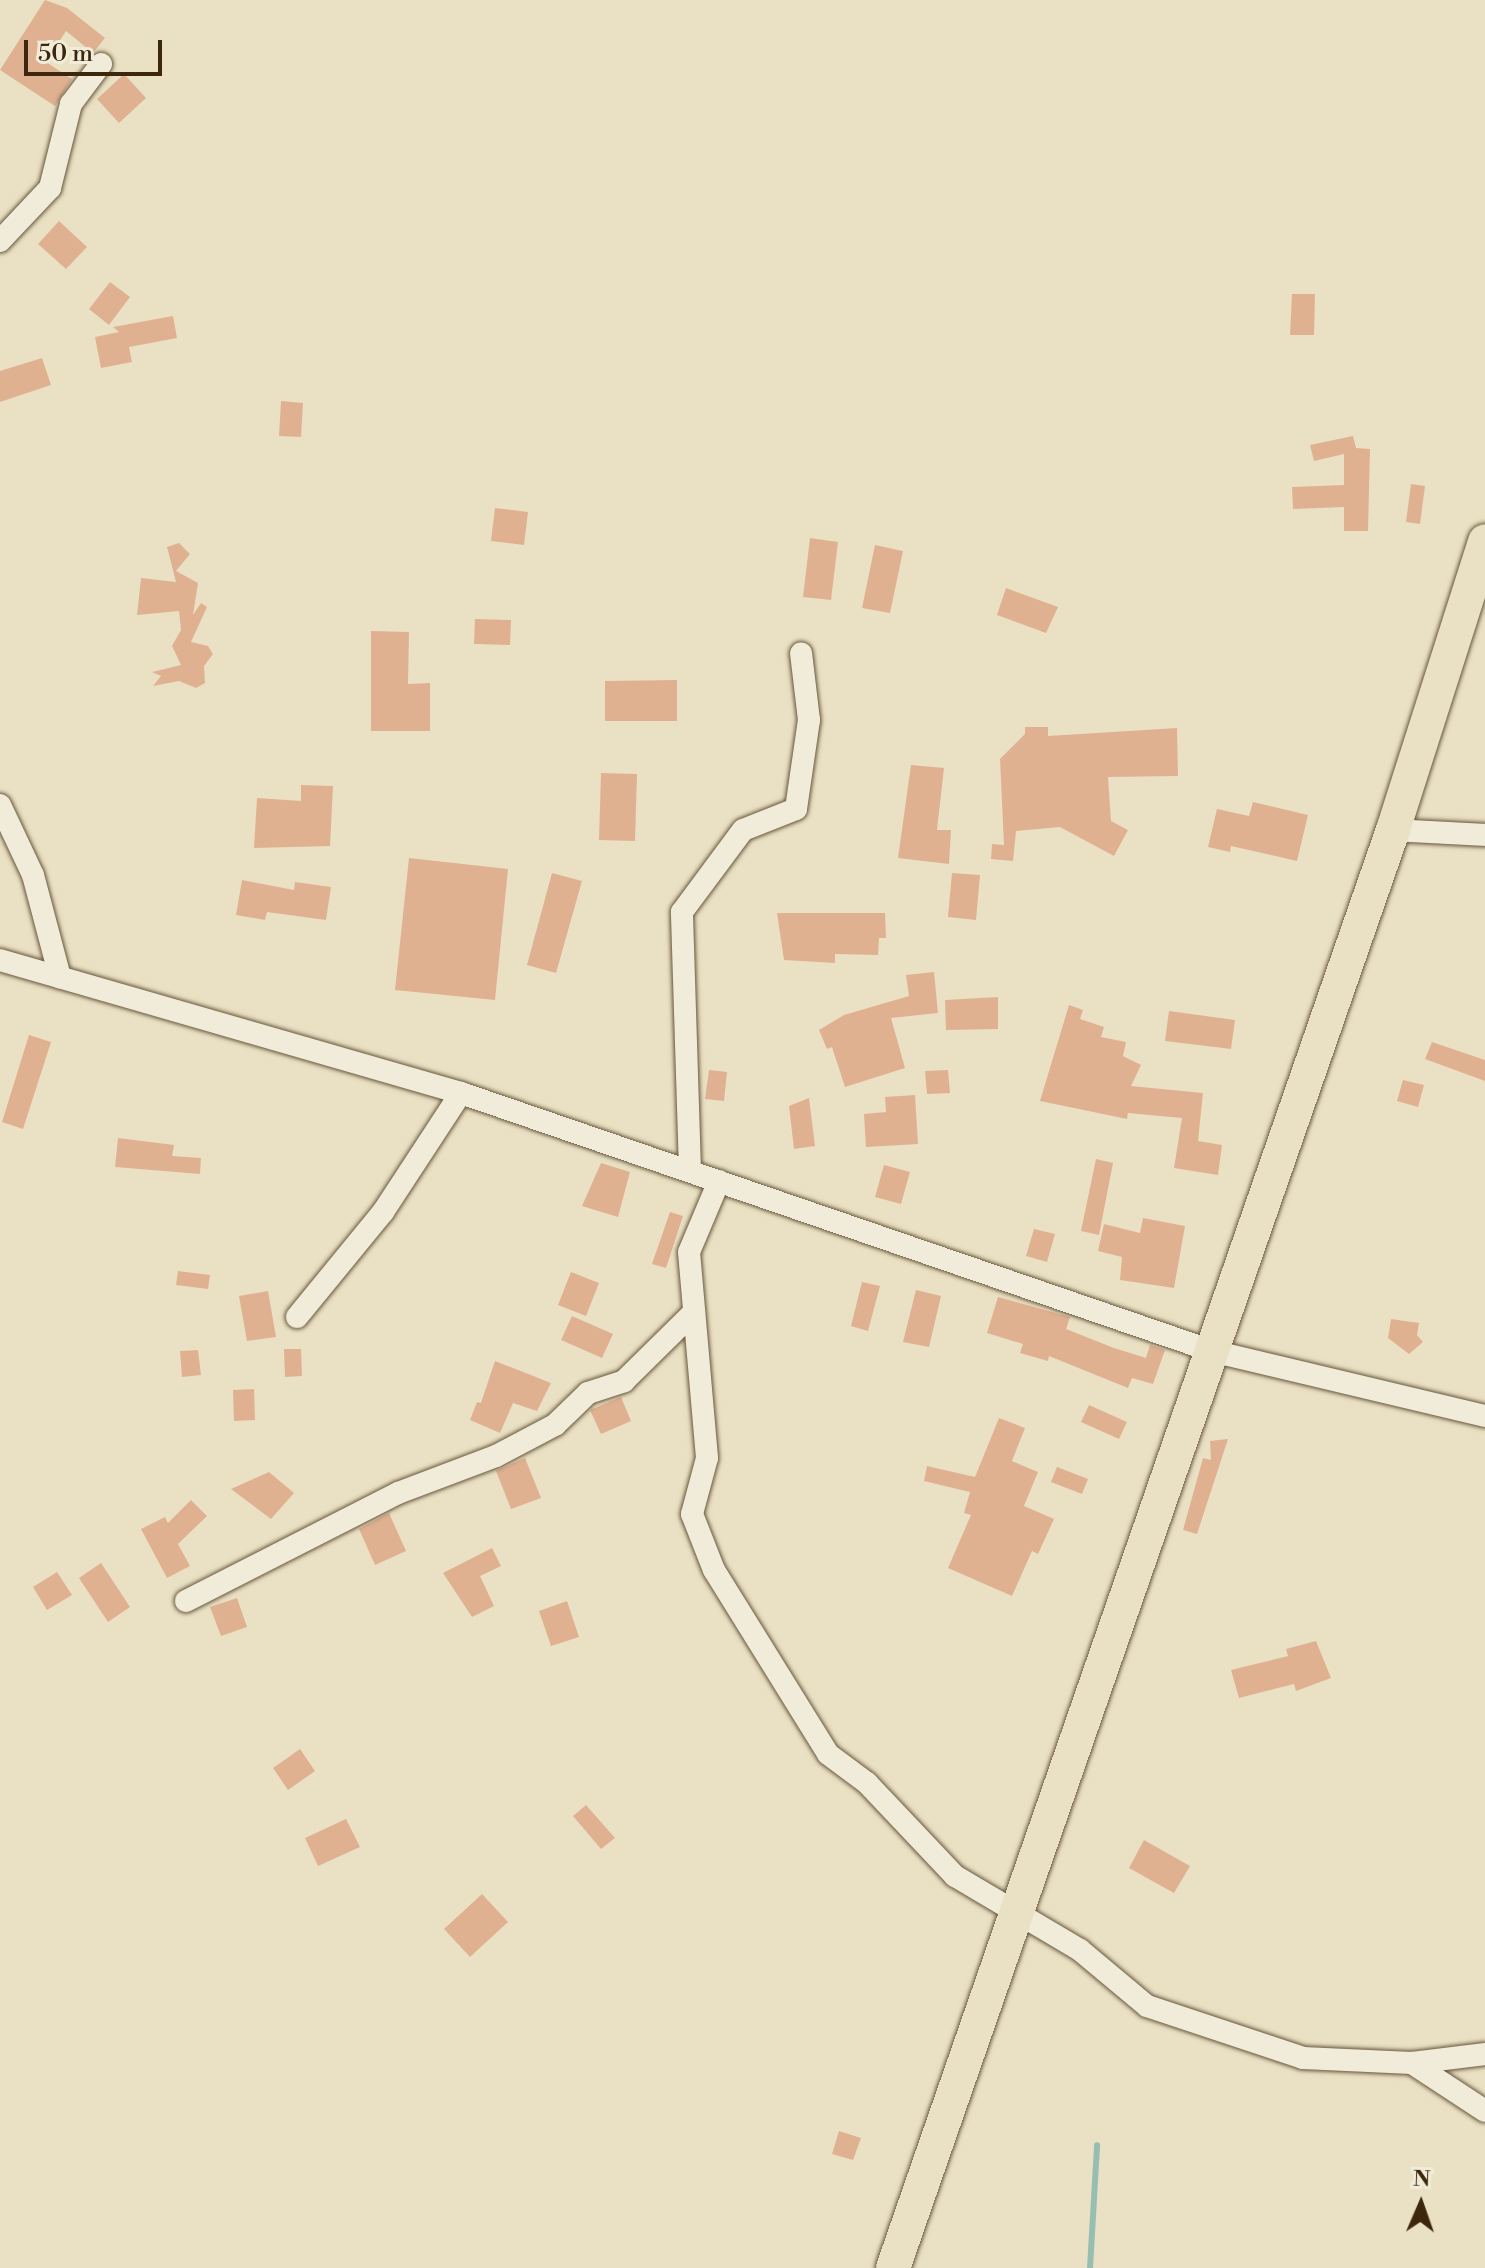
<!DOCTYPE html>
<html>
<head>
<meta charset="utf-8">
<style>
	body { margin:0 }
	#map { position:relative; width:1485px; height:2268px; overflow:hidden; background:#eae1c4; font-family:"Libre Bodoni",serif }
	div>[style] { position:absolute }
	.stream>* { height:6px; margin:-3px; padding:0 3px; transform-origin:3px; border-radius:3px; background:#98beb1 }
	.building>* { inset:0; background:#e0b191 }
	.roads { filter:drop-shadow(0 0 2px #68563b) drop-shadow(0 0 2px #68563b) }
	.minor>* { height:22px; margin:-11px; padding:0 11px; transform-origin:11px; border-radius:11px; background:#f1ecd9 }
	.highway>* { height:34px; margin:-17px; padding:0 17px; transform-origin:17px; border-radius:17px; background:#eae1c4 }
	span { translate:-50% -50%; white-space:nowrap; text-align:center; line-height:1.15; -webkit-text-stroke:8px #f1ecd9; paint-order:stroke }
	.north { position:absolute; left:1381px; top:2164px; width:80px; height:80px; -webkit-text-stroke:6px #f1ecd9; paint-order:stroke; rotate:2deg; font-size:22px; font-weight:700; line-height:32px; text-align:center; color:#3c270d }
	.north::after { content:''; display:block; margin:auto; width:28px; height:36px; background:#3c270d; clip-path:polygon(50% 0,100% 100%,50% 72%,0 100%) }
	.scale { position:absolute; left:24px; top:40px; width:138px; height:36px; box-sizing:border-box; border:4px solid #3c270d; border-top:0; padding-left:10px; font-size:24px; line-height:28px; white-space:nowrap; color:#3c270d; -webkit-text-stroke:6px #f1ecd9; paint-order:stroke }
</style>
</head>
<body>
<div id="map">
	<div class="stream">
		<div style="left:1090px;top:2268px;width:123px;rotate:-86.7deg"></div>
	</div>
	<div class="building">
		<div style="clip-path:polygon(45px 0,67px 8px,105px 38px,93px 53px,66px 31px,46px 62px,72px 79px,55px 106px,0 70px)"></div>
		<div style="clip-path:polygon(124px 74px,146px 98px,119px 123px,97px 99px)"></div>
		<div style="clip-path:polygon(59px 221px,87px 247px,66px 269px,38px 244px)"></div>
		<div style="clip-path:polygon(110px 282px,130px 297px,109px 325px,89px 309px)"></div>
		<div style="clip-path:polygon(1292px 294px,1315px 294px,1314px 335px,1290px 335px)"></div>
		<div style="clip-path:polygon(173px 316px,177px 338px,129px 347px,132px 362px,101px 368px,95px 337px,119px 332px,113px 327px)"></div>
		<div style="clip-path:polygon(42px 358px,51px 385px,0 402px,0 371px)"></div>
		<div style="clip-path:polygon(281px 401px,303px 403px,301px 437px,279px 436px)"></div>
		<div style="clip-path:polygon(1353px 436px,1356px 448px,1370px 449px,1368px 531px,1344px 531px,1344px 507px,1293px 509px,1292px 487px,1344px 485px,1344px 454px,1314px 461px,1310px 445px)"></div>
		<div style="clip-path:polygon(1411px 484px,1425px 486px,1420px 524px,1406px 522px)"></div>
		<div style="clip-path:polygon(495px 508px,528px 512px,524px 545px,491px 541px)"></div>
		<div style="clip-path:polygon(810px 538px,838px 542px,831px 600px,803px 597px)"></div>
		<div style="clip-path:polygon(179px 543px,190px 554px,176px 571px,198px 583px,193px 615px,201px 603px,207px 607px,191px 642px,208px 646px,213px 654px,204px 666px,205px 683px,196px 688px,179px 681px,153px 686px,161px 676px,152px 672px,181px 665px,172px 646px,181px 630px,179px 611px,137px 615px,141px 578px,176px 582px,167px 547px)"></div>
		<div style="clip-path:polygon(875px 545px,903px 551px,890px 613px,862px 608px)"></div>
		<div style="clip-path:polygon(1006px 588px,1058px 607px,1046px 633px,997px 615px)"></div>
		<div style="clip-path:polygon(475px 619px,511px 620px,510px 645px,474px 644px)"></div>
		<div style="clip-path:polygon(371px 631px,409px 632px,408px 684px,430px 683px,430px 731px,371px 731px)"></div>
		<div style="clip-path:polygon(677px 680px,677px 721px,605px 721px,605px 681px)"></div>
		<div style="clip-path:polygon(1025px 727px,1048px 727px,1048px 736px,1177px 728px,1178px 776px,1108px 777px,1111px 821px,1128px 830px,1114px 856px,1060px 827px,1016px 831px,1013px 861px,991px 859px,992px 844px,1004px 845px,1000px 759px,1025px 734px)"></div>
		<div style="clip-path:polygon(911px 765px,944px 768px,937px 830px,951px 830px,949px 864px,898px 858px)"></div>
		<div style="clip-path:polygon(601px 773px,637px 774px,635px 841px,599px 840px)"></div>
		<div style="clip-path:polygon(301px 785px,333px 786px,330px 846px,254px 848px,257px 798px,301px 801px)"></div>
		<div style="clip-path:polygon(1253px 802px,1308px 815px,1297px 861px,1231px 846px,1230px 852px,1208px 847px,1217px 809px,1249px 816px)"></div>
		<div style="clip-path:polygon(409px 858px,508px 869px,495px 1000px,395px 990px)"></div>
		<div style="clip-path:polygon(552px 873px,582px 881px,556px 973px,527px 965px)"></div>
		<div style="clip-path:polygon(952px 873px,980px 875px,976px 920px,948px 917px)"></div>
		<div style="clip-path:polygon(242px 880px,294px 890px,295px 882px,331px 887px,326px 920px,267px 912px,265px 920px,236px 915px)"></div>
		<div style="clip-path:polygon(777px 913px,885px 913px,886px 938px,879px 938px,878px 955px,835px 954px,835px 963px,784px 960px)"></div>
		<div style="clip-path:polygon(934px 972px,938px 1013px,891px 1018px,905px 1068px,845px 1087px,832px 1047px,827px 1049px,819px 1030px,844px 1015px,909px 996px,906px 975px)"></div>
		<div style="clip-path:polygon(998px 997px,998px 1029px,946px 1030px,945px 1000px)"></div>
		<div style="clip-path:polygon(1069px 1005px,1083px 1010px,1080px 1019px,1104px 1027px,1101px 1037px,1126px 1042px,1123px 1056px,1141px 1065px,1131px 1086px,1203px 1093px,1198px 1141px,1222px 1145px,1218px 1175px,1174px 1168px,1182px 1118px,1128px 1113px,1127px 1119px,1040px 1101px)"></div>
		<div style="clip-path:polygon(1169px 1011px,1235px 1020px,1231px 1049px,1165px 1041px)"></div>
		<div style="clip-path:polygon(29px 1035px,51px 1042px,23px 1129px,2px 1122px)"></div>
		<div style="clip-path:polygon(1432px 1042px,1485px 1060px,1485px 1081px,1425px 1059px)"></div>
		<div style="clip-path:polygon(709px 1070px,727px 1072px,724px 1101px,705px 1099px)"></div>
		<div style="clip-path:polygon(948px 1070px,950px 1093px,927px 1094px,925px 1071px)"></div>
		<div style="clip-path:polygon(1403px 1080px,1424px 1085px,1418px 1107px,1397px 1101px)"></div>
		<div style="clip-path:polygon(915px 1095px,918px 1144px,866px 1147px,864px 1114px,886px 1112px,885px 1097px)"></div>
		<div style="clip-path:polygon(809px 1098px,815px 1146px,794px 1149px,789px 1106px)"></div>
		<div style="clip-path:polygon(118px 1138px,174px 1145px,172px 1156px,201px 1158px,200px 1174px,115px 1167px)"></div>
		<div style="clip-path:polygon(1096px 1159px,1113px 1163px,1099px 1235px,1081px 1231px)"></div>
		<div style="clip-path:polygon(601px 1163px,630px 1172px,618px 1217px,582px 1206px)"></div>
		<div style="clip-path:polygon(884px 1165px,910px 1172px,901px 1204px,875px 1197px)"></div>
		<div style="clip-path:polygon(670px 1212px,683px 1216px,666px 1268px,652px 1264px)"></div>
		<div style="clip-path:polygon(1143px 1218px,1185px 1226px,1174px 1288px,1120px 1280px,1122px 1257px,1098px 1251px,1104px 1224px,1140px 1233px)"></div>
		<div style="clip-path:polygon(1034px 1229px,1055px 1234px,1047px 1262px,1026px 1256px)"></div>
		<div style="clip-path:polygon(178px 1271px,210px 1275px,208px 1289px,176px 1285px)"></div>
		<div style="clip-path:polygon(571px 1272px,599px 1283px,586px 1316px,558px 1305px)"></div>
		<div style="clip-path:polygon(862px 1282px,880px 1286px,868px 1331px,851px 1326px)"></div>
		<div style="clip-path:polygon(916px 1290px,941px 1296px,929px 1347px,903px 1342px)"></div>
		<div style="clip-path:polygon(268px 1291px,276px 1337px,247px 1341px,239px 1296px)"></div>
		<div style="clip-path:polygon(998px 1297px,1070px 1317px,1066px 1329px,1114px 1348px,1146px 1358px,1150px 1345px,1165px 1350px,1153px 1384px,1132px 1378px,1128px 1388px,1049px 1356px,1048px 1361px,1020px 1353px,1023px 1344px,987px 1333px)"></div>
		<div style="clip-path:polygon(572px 1316px,613px 1334px,602px 1358px,561px 1340px)"></div>
		<div style="clip-path:polygon(1391px 1319px,1419px 1323px,1417px 1335px,1423px 1342px,1409px 1354px,1388px 1338px)"></div>
		<div style="clip-path:polygon(284px 1349px,301px 1349px,302px 1376px,285px 1377px)"></div>
		<div style="clip-path:polygon(198px 1350px,201px 1375px,182px 1377px,180px 1351px)"></div>
		<div style="clip-path:polygon(495px 1361px,551px 1383px,537px 1411px,513px 1403px,500px 1433px,470px 1420px,477px 1402px,481px 1403px)"></div>
		<div style="clip-path:polygon(254px 1389px,255px 1420px,234px 1421px,233px 1390px)"></div>
		<div style="clip-path:polygon(621px 1397px,631px 1421px,601px 1434px,590px 1410px)"></div>
		<div style="clip-path:polygon(1089px 1405px,1127px 1422px,1119px 1439px,1081px 1422px)"></div>
		<div style="clip-path:polygon(999px 1418px,1025px 1428px,1012px 1461px,1038px 1472px,1024px 1506px,1054px 1519px,1038px 1554px,1032px 1551px,1012px 1596px,948px 1568px,971px 1515px,964px 1513px,970px 1492px,924px 1481px,927px 1466px,975px 1477px)"></div>
		<div style="clip-path:polygon(1228px 1439px,1197px 1534px,1183px 1530px,1203px 1458px,1211px 1460px,1210px 1441px)"></div>
		<div style="clip-path:polygon(525px 1458px,541px 1498px,511px 1509px,496px 1471px)"></div>
		<div style="clip-path:polygon(1057px 1467px,1088px 1479px,1082px 1494px,1051px 1482px)"></div>
		<div style="clip-path:polygon(269px 1472px,294px 1493px,271px 1519px,231px 1489px)"></div>
		<div style="clip-path:polygon(191px 1500px,207px 1516px,178px 1544px,190px 1566px,167px 1578px,141px 1529px,165px 1517px,168px 1523px)"></div>
		<div style="clip-path:polygon(389px 1513px,406px 1551px,375px 1565px,359px 1529px)"></div>
		<div style="clip-path:polygon(492px 1548px,501px 1566px,480px 1576px,494px 1606px,472px 1617px,443px 1573px)"></div>
		<div style="clip-path:polygon(101px 1563px,130px 1607px,108px 1622px,79px 1578px)"></div>
		<div style="clip-path:polygon(57px 1572px,72px 1595px,47px 1610px,33px 1587px)"></div>
		<div style="clip-path:polygon(237px 1598px,247px 1627px,221px 1636px,210px 1607px)"></div>
		<div style="clip-path:polygon(567px 1601px,579px 1637px,551px 1646px,539px 1611px)"></div>
		<div style="clip-path:polygon(1316px 1641px,1331px 1678px,1296px 1691px,1294px 1684px,1239px 1698px,1231px 1670px,1288px 1656px,1286px 1649px)"></div>
		<div style="clip-path:polygon(300px 1749px,315px 1771px,288px 1790px,273px 1768px)"></div>
		<div style="clip-path:polygon(586px 1805px,615px 1838px,601px 1849px,573px 1816px)"></div>
		<div style="clip-path:polygon(346px 1819px,360px 1847px,318px 1866px,305px 1838px)"></div>
		<div style="clip-path:polygon(1144px 1840px,1190px 1866px,1174px 1893px,1129px 1868px)"></div>
		<div style="clip-path:polygon(482px 1894px,508px 1922px,470px 1957px,444px 1929px)"></div>
		<div style="clip-path:polygon(839px 2131px,861px 2138px,853px 2160px,832px 2154px)"></div>
	</div>
	<div class="roads">
		<div class="minor">
			<div style="left:0;top:241px;width:73px;rotate:-46.7deg"></div>
			<div style="left:50px;top:188px;width:87px;rotate:-76deg"></div>
			<div style="left:71px;top:104px;width:50px;rotate:-53.1deg"></div>
			<div style="left:0;top:805px;width:77px;rotate:64.8deg"></div>
			<div style="left:33px;top:875px;width:106px;rotate:75.2deg"></div>
			<div style="left:1393px;top:830px;width:92px;rotate:3.1deg"></div>
			<div style="left:0;top:960px;width:480px;rotate:16.1deg"></div>
			<div style="left:461px;top:1093px;width:794px;rotate:18.96deg"></div>
			<div style="left:1212px;top:1351px;width:281px;rotate:13.4deg"></div>
			<div style="left:690px;top:1170px;width:258px;rotate:-91.8deg"></div>
			<div style="left:682px;top:912px;width:102px;rotate:-53.4deg"></div>
			<div style="left:743px;top:830px;width:57px;rotate:-21.6deg"></div>
			<div style="left:796px;top:809px;width:90px;rotate:-81.7deg"></div>
			<div style="left:809px;top:720px;width:67px;rotate:-96.8deg"></div>
			<div style="left:719px;top:1181px;width:77px;rotate:112.9deg"></div>
			<div style="left:689px;top:1252px;width:207px;rotate:85deg"></div>
			<div style="left:707px;top:1458px;width:58px;rotate:105deg"></div>
			<div style="left:692px;top:1514px;width:60px;rotate:68.6deg"></div>
			<div style="left:714px;top:1570px;width:216px;rotate:58.2deg"></div>
			<div style="left:828px;top:1754px;width:49px;rotate:36.6deg"></div>
			<div style="left:867px;top:1783px;width:128px;rotate:46.6deg"></div>
			<div style="left:955px;top:1876px;width:145px;rotate:30.6deg"></div>
			<div style="left:1080px;top:1950px;width:87px;rotate:39.9deg"></div>
			<div style="left:1147px;top:2006px;width:164px;rotate:18.4deg"></div>
			<div style="left:1303px;top:2058px;width:109px;rotate:2.6deg"></div>
			<div style="left:1412px;top:2063px;width:74px;rotate:-7deg"></div>
			<div style="left:297px;top:1317px;width:136px;rotate:-50.7deg"></div>
			<div style="left:383px;top:1212px;width:142px;rotate:-56.8deg"></div>
			<div style="left:186px;top:1601px;width:238px;rotate:-27deg"></div>
			<div style="left:398px;top:1493px;width:105px;rotate:-20.7deg"></div>
			<div style="left:496px;top:1456px;width:67px;rotate:-27.7deg"></div>
			<div style="left:555px;top:1425px;width:46px;rotate:-44.1deg"></div>
			<div style="left:588px;top:1393px;width:38px;rotate:-18deg"></div>
			<div style="left:624px;top:1381px;width:98px;rotate:-44.6deg"></div>
			<div style="left:1412px;top:2063px;width:87px;rotate:33.3deg"></div>
		</div>
		<div class="highway">
			<div style="left:893px;top:2268px;width:1522px;rotate:-70.83deg"></div>
			<div style="left:1393px;top:830px;width:303px;rotate:-72.3deg"></div>
		</div>
	</div>
	<div class="north">N</div>
	<div class="scale">50 m</div>
</div>
</body>
</html>
